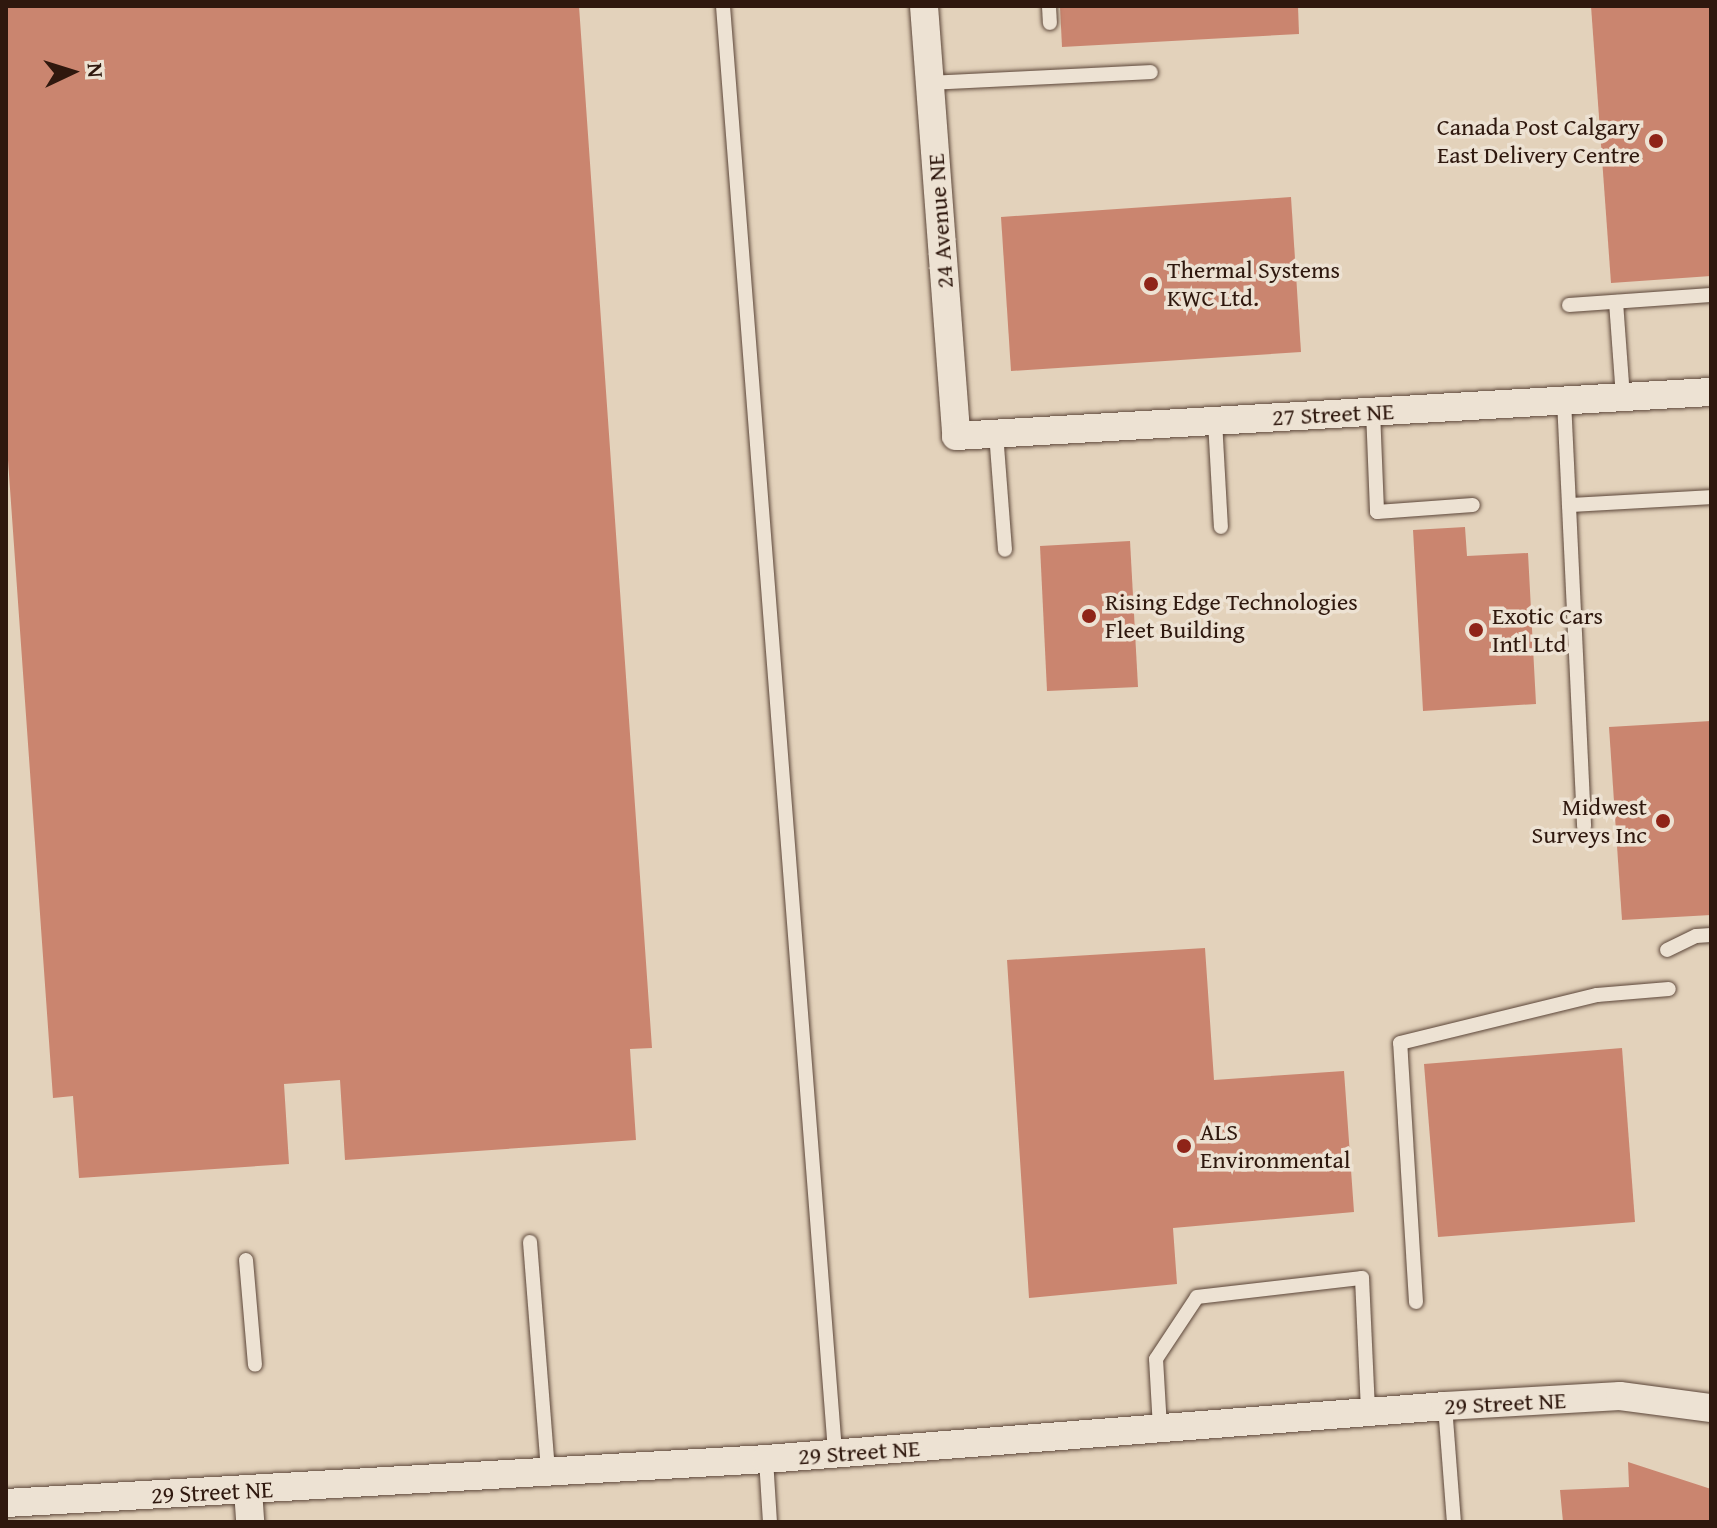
<!DOCTYPE html>
<html>
<head>
<meta charset="utf-8">
<style>
	body { margin:0 }
	#map { position:relative; width:1717px; height:1528px; overflow:hidden; background:#e3d2bb; font-family:"Gentium Book Plus",serif }
	div>[style] { position:absolute }
	.building>* { inset:0; background:#ca856f }
	.roads { filter:drop-shadow(0 0 2px #5c4639) drop-shadow(0 0 2px #5c4639) }
	.service>* { height:14px; margin:-7px; padding:0 7px; transform-origin:7px; border-radius:7px; background:#ede2d3 }
	.minor>* { height:28px; margin:-14px; padding:0 14px; transform-origin:14px; border-radius:14px; background:#ede2d3 }
	.dots>* { width:22px; height:22px; translate:-50% -50%; box-sizing:border-box; border:4px solid #ede2d3; border-radius:50% }
	span { translate:-50% -50%; white-space:nowrap; text-align:center; line-height:1.15; -webkit-text-stroke:7px #ede2d3; paint-order:stroke }
	.poi-label { font-size:24px; color:#2f180e }
	.right { translate:-100% -50%; text-align:right }
	.left { translate:0 -50%; text-align:left }
	.street-label { font-size:24px; color:#2f180e }
	.frame { position:absolute; inset:0; border:8px solid #2f180e; pointer-events:none }
	.north { position:absolute; left:32px; top:32px; width:80px; height:80px; -webkit-text-stroke:6px #ede2d3; paint-order:stroke; rotate:86deg; font-size:22px; font-weight:700; line-height:32px; text-align:center; color:#2f180e }
	.north::after { content:''; display:block; margin:auto; width:28px; height:36px; background:#2f180e; clip-path:polygon(50% 0,100% 100%,50% 72%,0 100%) }
</style>
</head>
<body>
<div id="map">
	<div class="building">
		<div style="clip-path:polygon(6px 6px,579px 6px,652px 1048px,630px 1049px,636px 1140px,345px 1160px,340px 1080px,284px 1084px,289px 1164px,79px 1178px,73px 1096px,53px 1098px,6px 432px)"></div>
		<div style="clip-path:polygon(1060px 6px,1298px 6px,1299px 34px,1062px 47px)"></div>
		<div style="clip-path:polygon(1591px 6px,1711px 6px,1711px 276px,1611px 283px)"></div>
		<div style="clip-path:polygon(1291px 197px,1301px 352px,1011px 371px,1001px 217px)"></div>
		<div style="clip-path:polygon(1465px 527px,1467px 556px,1528px 553px,1536px 704px,1423px 711px,1413px 530px)"></div>
		<div style="clip-path:polygon(1130px 541px,1138px 687px,1047px 691px,1040px 546px)"></div>
		<div style="clip-path:polygon(1711px 721px,1711px 915px,1622px 920px,1609px 727px)"></div>
		<div style="clip-path:polygon(1205px 948px,1214px 1080px,1344px 1071px,1354px 1212px,1173px 1228px,1177px 1284px,1029px 1298px,1007px 960px)"></div>
		<div style="clip-path:polygon(1622px 1048px,1635px 1222px,1438px 1237px,1424px 1064px)"></div>
		<div style="clip-path:polygon(1628px 1462px,1711px 1489px,1711px 1522px,1563px 1522px,1560px 1490px,1629px 1487px)"></div>
	</div>
	<div class="roads">
		<div class="service">
			<div style="left:723px;top:6px;width:1451px;rotate:85.57deg"></div>
			<div style="left:1049px;top:6px;width:17px;rotate:87deg"></div>
			<div style="left:930px;top:83px;width:221px;rotate:-2.8deg"></div>
			<div style="left:1616px;top:302px;width:95px;rotate:85.8deg"></div>
			<div style="left:1569px;top:305px;width:142px;rotate:-4deg"></div>
			<div style="left:1564px;top:400px;width:427px;rotate:87.3deg"></div>
			<div style="left:1373px;top:411px;width:101px;rotate:87.7deg"></div>
			<div style="left:1377px;top:512px;width:96px;rotate:-4.2deg"></div>
			<div style="left:1215px;top:421px;width:106px;rotate:86.8deg"></div>
			<div style="left:996px;top:433px;width:117px;rotate:85.6deg"></div>
			<div style="left:1569px;top:505px;width:142px;rotate:-3.2deg"></div>
			<div style="left:1667px;top:950px;width:32px;rotate:-26deg"></div>
			<div style="left:1696px;top:936px;width:15px;rotate:-4deg"></div>
			<div style="left:530px;top:1242px;width:232px;rotate:85.5deg"></div>
			<div style="left:246px;top:1260px;width:105px;rotate:85.1deg"></div>
			<div style="left:1416px;top:1302px;width:259px;rotate:-93.5deg"></div>
			<div style="left:1400px;top:1043px;width:203px;rotate:-13.7deg"></div>
			<div style="left:1597px;top:995px;width:72px;rotate:-4.8deg"></div>
			<div style="left:1445px;top:1406px;width:116px;rotate:85.6deg"></div>
			<div style="left:1160px;top:1428px;width:69px;rotate:-93.3deg"></div>
			<div style="left:1156px;top:1359px;width:74px;rotate:-56.5deg"></div>
			<div style="left:1197px;top:1297px;width:166px;rotate:-6.6deg"></div>
			<div style="left:1362px;top:1278px;width:134px;rotate:87.4deg"></div>
			<div style="left:766px;top:1459px;width:63px;rotate:86.4deg"></div>
		</div>
		<div class="minor">
			<div style="left:924px;top:6px;width:431px;rotate:85.7deg"></div>
			<div style="left:956px;top:436px;width:756px;rotate:-3.34deg"></div>
			<div style="left:248px;top:1490px;width:32px;rotate:86deg"></div>
			<div style="left:6px;top:1503px;width:761px;rotate:-3.31deg"></div>
			<div style="left:766px;top:1459px;width:681px;rotate:-4.46deg"></div>
			<div style="left:1445px;top:1406px;width:175px;rotate:-3.3deg"></div>
			<div style="left:1620px;top:1396px;width:92px;rotate:7.5deg"></div>
		</div>
	</div>
	<div class="dots">
		<div style="left:1656px;top:141px;background:#8f2418"></div>
		<div style="left:1151px;top:284px;background:#8f2418"></div>
		<div style="left:1089px;top:616px;background:#8f2418"></div>
		<div style="left:1476px;top:630px;background:#8f2418"></div>
		<div style="left:1663px;top:821px;background:#8f2418"></div>
		<div style="left:1184px;top:1146px;background:#8f2418"></div>
	</div>
	<div class="poi-label">
		<span class="right" style="left:1640px;top:141px">Canada Post Calgary<br>East Delivery Centre</span>
		<span class="left" style="left:1167px;top:284px">Thermal Systems<br>KWC Ltd.</span>
		<span class="left" style="left:1105px;top:616px">Rising Edge Technologies<br>Fleet Building</span>
		<span class="left" style="left:1492px;top:630px">Exotic Cars<br>Intl Ltd</span>
		<span class="right" style="left:1647px;top:821px">Midwest<br>Surveys Inc</span>
		<span class="left" style="left:1200px;top:1146px">ALS<br>Environmental</span>
	</div>
	<div class="street-label">
		<span style="left:940px;top:221px;rotate:-94deg">24 Avenue NE</span>
		<span style="left:1333px;top:414px;rotate:-3deg">27 Street NE</span>
		<span style="left:1505px;top:1403px;rotate:-3deg">29 Street NE</span>
		<span style="left:859px;top:1452px;rotate:-4deg">29 Street NE</span>
		<span style="left:212px;top:1492px;rotate:-3deg">29 Street NE</span>
	</div>
	<div class="frame"></div>
	<div class="north">N</div>
</div>
</body>
</html>
